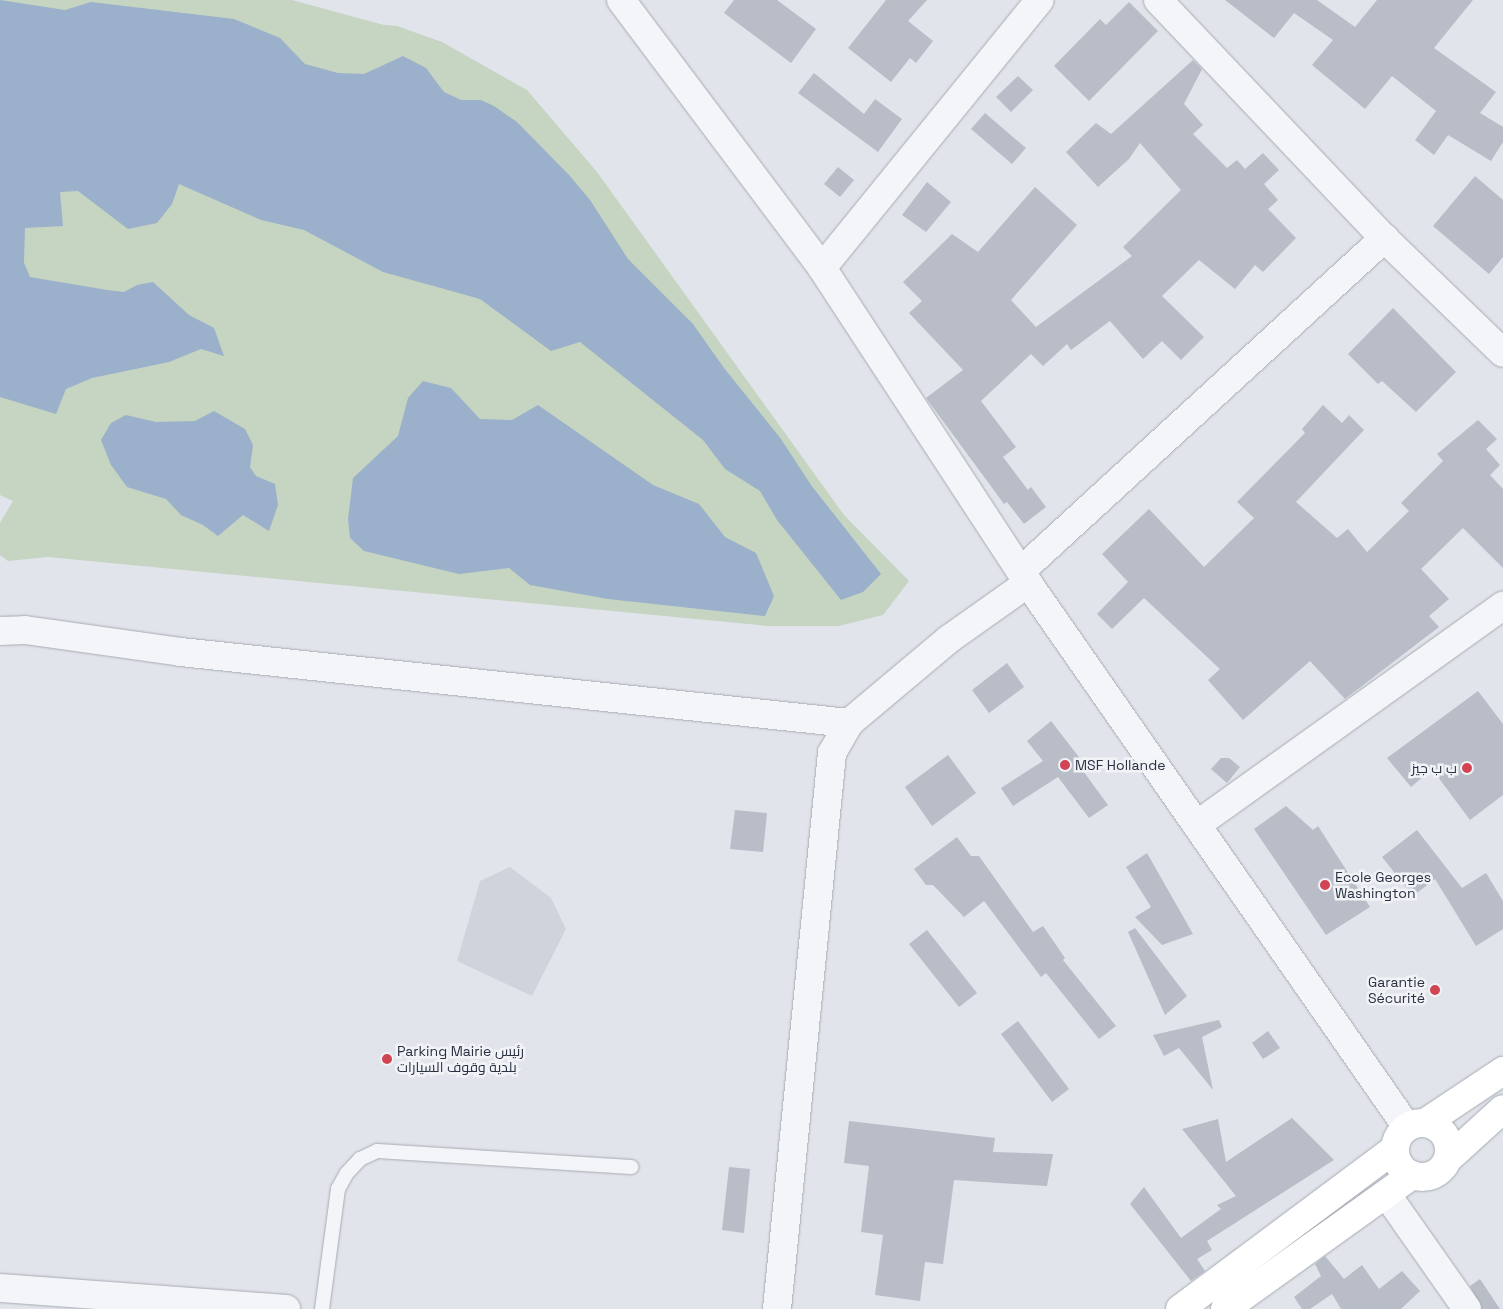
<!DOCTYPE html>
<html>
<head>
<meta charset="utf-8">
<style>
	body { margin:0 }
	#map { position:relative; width:1503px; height:1309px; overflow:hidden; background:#e1e4ea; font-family:"Space Grotesk",Cairo,sans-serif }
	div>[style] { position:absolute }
	.built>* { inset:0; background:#cfd3dc }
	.green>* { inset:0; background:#c6d4c2 }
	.water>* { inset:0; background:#9bb0ca }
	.building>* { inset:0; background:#b8bdc7 }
	.roads { filter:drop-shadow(0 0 1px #a6abb4) drop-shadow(0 0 1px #a6abb4) }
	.service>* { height:14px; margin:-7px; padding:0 7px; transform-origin:7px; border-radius:7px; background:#f4f5f8 }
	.minor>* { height:28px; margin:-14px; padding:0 14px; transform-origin:14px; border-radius:14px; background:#f4f5f8 }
	.secondary>* { height:28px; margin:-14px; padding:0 14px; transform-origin:14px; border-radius:14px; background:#fff }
	.secondary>.ring { margin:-14px; padding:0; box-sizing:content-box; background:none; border:28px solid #fff; border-radius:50% }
	.dots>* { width:14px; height:14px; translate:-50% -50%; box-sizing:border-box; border:2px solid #f1f3f7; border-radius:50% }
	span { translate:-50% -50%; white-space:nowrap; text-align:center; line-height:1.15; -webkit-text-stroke:5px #f1f3f7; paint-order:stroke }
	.poi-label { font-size:14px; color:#293142 }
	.left { translate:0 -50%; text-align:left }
	.right { translate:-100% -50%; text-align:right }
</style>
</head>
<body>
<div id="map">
	<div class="built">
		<div style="clip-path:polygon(510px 867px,551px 898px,566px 929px,532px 996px,457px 961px,480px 881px)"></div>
	</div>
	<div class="green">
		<div style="clip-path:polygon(0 0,292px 0,384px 25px,397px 26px,442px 42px,527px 90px,597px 172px,844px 515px,909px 581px,883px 615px,839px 626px,768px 626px,48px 557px,8px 561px,0 555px,0 523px,13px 501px,0 495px)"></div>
	</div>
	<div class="water">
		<div style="clip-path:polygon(0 0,65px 10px,91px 2px,234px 19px,280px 38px,305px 64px,338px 73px,364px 74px,403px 56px,426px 68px,444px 92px,461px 100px,481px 100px,494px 106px,517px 122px,569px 175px,590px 200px,628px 259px,693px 324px,724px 368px,781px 439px,811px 485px,881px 574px,863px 592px,841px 600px,777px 520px,760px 491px,725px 469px,703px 440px,580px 342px,551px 351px,480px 299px,383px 272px,304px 230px,261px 220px,179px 184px,172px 204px,157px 223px,128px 229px,78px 191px,60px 192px,63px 226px,25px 228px,24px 263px,30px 277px,107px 290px,124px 292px,137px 285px,153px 282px,189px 315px,214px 328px,224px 356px,201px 349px,169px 362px,92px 378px,66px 389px,56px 414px,0 397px)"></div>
		<div style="clip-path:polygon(423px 381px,451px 388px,480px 419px,512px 420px,538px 405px,653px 485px,699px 504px,725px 537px,756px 553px,774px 596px,765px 616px,608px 599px,530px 585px,509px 568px,459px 574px,364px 551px,350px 538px,348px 519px,353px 478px,398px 436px,408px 398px)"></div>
		<div style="clip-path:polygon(214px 411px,245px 429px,253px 445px,250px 467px,256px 476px,275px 484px,278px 505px,269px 531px,243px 515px,218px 536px,203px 525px,181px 515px,166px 499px,127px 487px,111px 465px,101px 440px,111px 423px,126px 415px,156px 422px,195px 421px)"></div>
	</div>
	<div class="building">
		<div style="clip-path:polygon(734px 0,777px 0,816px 29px,791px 63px,724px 13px)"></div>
		<div style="clip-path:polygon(886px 0,927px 0,908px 21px,933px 41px,916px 63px,910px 58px,891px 82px,848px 48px)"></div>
		<div style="clip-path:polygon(1225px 0,1317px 0,1355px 27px,1377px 0,1473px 0,1434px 48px,1496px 92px,1480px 113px,1503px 127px,1503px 142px,1491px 161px,1448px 135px,1434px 155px,1415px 140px,1436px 111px,1392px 76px,1365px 109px,1312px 65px,1333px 40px,1294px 13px,1274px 38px)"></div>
		<div style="clip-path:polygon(1129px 2px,1158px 31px,1089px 101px,1054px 66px,1100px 19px,1106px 25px)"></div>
		<div style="clip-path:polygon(1193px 60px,1202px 69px,1184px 104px,1203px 125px,1193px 134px,1227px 168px,1237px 160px,1245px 169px,1263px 153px,1279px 170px,1264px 184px,1278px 200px,1268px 209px,1296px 238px,1263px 272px,1255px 265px,1235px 289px,1199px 260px,1162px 296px,1204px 337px,1181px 360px,1162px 341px,1143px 359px,1110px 321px,1071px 350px,1067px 344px,1043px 366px,1031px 354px,981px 401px,1016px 447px,1003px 457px,1028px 490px,1031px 487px,1046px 507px,1024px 524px,1007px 502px,1004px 504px,926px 398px,963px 370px,909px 313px,922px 301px,903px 282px,952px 234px,978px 252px,1035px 187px,1077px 225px,1011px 300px,1036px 327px,1132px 256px,1123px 247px,1181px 190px,1140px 143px,1129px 159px,1098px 187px,1066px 152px,1096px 123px,1111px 134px)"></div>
		<div style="clip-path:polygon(814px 73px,864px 114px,875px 99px,902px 119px,878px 152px,798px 93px)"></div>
		<div style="clip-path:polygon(1018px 76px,1033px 90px,1011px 112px,996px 97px)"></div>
		<div style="clip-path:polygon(985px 113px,1026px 148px,1012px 164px,971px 129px)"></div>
		<div style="clip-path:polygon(838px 167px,854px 180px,840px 197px,824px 184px)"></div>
		<div style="clip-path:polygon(1475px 176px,1503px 200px,1503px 257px,1489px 274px,1433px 226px)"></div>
		<div style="clip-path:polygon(927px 182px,951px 202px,926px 232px,902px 215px)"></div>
		<div style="clip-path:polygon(1393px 308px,1456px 372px,1416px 412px,1382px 381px,1378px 384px,1348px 354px)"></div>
		<div style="clip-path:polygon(1323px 405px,1342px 423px,1349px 415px,1364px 430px,1296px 502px,1337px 538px,1348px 529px,1367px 552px,1409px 511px,1401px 503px,1443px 461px,1437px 454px,1478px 420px,1497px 439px,1486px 449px,1500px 465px,1490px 475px,1503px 489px,1503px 568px,1463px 528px,1421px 569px,1449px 599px,1429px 616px,1439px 627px,1345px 699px,1310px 661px,1243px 720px,1208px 680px,1220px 669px,1144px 598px,1112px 629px,1097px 614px,1128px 582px,1102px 554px,1149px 509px,1204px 567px,1254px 518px,1237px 502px,1305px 433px,1302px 429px)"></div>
		<div style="clip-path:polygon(1007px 663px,1024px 687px,989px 713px,972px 690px)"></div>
		<div style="clip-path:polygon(1478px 691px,1503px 724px,1503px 795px,1470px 820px,1432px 769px,1411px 787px,1387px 758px)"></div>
		<div style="clip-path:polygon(1051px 721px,1082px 761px,1078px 764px,1108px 805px,1089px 818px,1058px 777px,1013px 806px,1001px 788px,1043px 761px,1027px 741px)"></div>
		<div style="clip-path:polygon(948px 755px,976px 793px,932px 826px,905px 787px)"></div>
		<div style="clip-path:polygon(1221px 758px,1229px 758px,1240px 767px,1227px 783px,1211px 769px)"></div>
		<div style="clip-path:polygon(1286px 806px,1313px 830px,1318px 826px,1370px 907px,1326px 935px,1254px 829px)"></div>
		<div style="clip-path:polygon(735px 810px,767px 813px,763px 852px,730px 849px)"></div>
		<div style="clip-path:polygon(1417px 830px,1462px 888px,1486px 873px,1503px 901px,1503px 929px,1476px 946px,1435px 879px,1413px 896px,1382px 857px)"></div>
		<div style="clip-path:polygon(957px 837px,971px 856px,979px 856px,1033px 932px,1043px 926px,1065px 958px,1063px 960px,1116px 1026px,1099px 1039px,1046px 973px,1041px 977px,984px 901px,964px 917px,933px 885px,926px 885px,914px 869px)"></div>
		<div style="clip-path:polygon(1147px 853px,1193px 934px,1162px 945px,1135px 917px,1151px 907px,1126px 867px)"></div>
		<div style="clip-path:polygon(1135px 928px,1187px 996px,1165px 1015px,1128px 932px)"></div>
		<div style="clip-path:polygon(927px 930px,977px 993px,959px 1007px,909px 944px)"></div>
		<div style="clip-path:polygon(1219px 1020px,1222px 1027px,1202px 1037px,1213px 1090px,1179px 1048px,1164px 1056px,1153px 1035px)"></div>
		<div style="clip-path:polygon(1018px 1021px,1069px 1089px,1052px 1102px,1001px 1034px)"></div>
		<div style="clip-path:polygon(1268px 1031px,1280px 1048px,1263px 1059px,1252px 1043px)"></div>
		<div style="clip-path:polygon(1292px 1118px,1334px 1160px,1207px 1241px,1212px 1250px,1197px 1259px,1205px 1271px,1191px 1281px,1130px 1204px,1144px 1187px,1181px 1238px,1221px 1209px,1217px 1205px,1236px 1196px,1182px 1129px,1218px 1119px,1226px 1162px)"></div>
		<div style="clip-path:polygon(849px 1121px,995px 1138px,993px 1152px,1053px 1154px,1047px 1186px,954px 1180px,943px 1264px,925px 1262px,920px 1301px,875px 1295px,883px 1235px,861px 1232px,869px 1166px,844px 1163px)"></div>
		<div style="clip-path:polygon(729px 1167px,750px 1169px,744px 1233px,722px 1230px)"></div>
		<div style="clip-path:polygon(1325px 1256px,1344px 1279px,1362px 1265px,1379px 1289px,1402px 1271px,1420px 1291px,1401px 1309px,1341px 1309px,1332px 1294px,1310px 1309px,1302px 1309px,1294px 1297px,1321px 1276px,1315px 1264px)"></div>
		<div style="clip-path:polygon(1480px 1279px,1500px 1309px,1482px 1309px,1470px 1286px)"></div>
	</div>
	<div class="roads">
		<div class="service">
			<div style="left:322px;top:1309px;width:121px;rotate:-82.4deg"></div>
			<div style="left:338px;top:1189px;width:18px;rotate:-61deg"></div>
			<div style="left:347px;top:1173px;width:19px;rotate:-47deg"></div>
			<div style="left:360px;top:1159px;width:19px;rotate:-25deg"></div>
			<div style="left:377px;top:1151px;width:255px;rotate:3.6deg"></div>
		</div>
		<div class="minor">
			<div style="left:621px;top:0;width:335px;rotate:53.1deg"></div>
			<div style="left:822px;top:268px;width:376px;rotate:56.8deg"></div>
			<div style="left:1028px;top:583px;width:663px;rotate:55.14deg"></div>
			<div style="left:1158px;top:0;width:328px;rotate:46.5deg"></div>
			<div style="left:1384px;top:238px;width:165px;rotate:44deg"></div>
			<div style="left:822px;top:268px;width:345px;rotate:-50.9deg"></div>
			<div style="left:1021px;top:571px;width:493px;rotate:-42.5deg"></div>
			<div style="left:0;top:631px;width:25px;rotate:-2deg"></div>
			<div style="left:25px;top:630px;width:158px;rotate:8deg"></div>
			<div style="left:181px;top:652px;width:672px;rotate:6.07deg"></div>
			<div style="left:1198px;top:824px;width:375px;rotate:-35.6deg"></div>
			<div style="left:1387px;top:1195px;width:139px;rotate:54.9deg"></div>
			<div style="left:0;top:1288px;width:287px;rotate:4.2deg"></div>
			<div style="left:777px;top:1309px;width:559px;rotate:-84.35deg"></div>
			<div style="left:832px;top:753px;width:34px;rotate:-60deg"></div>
			<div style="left:849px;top:723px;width:131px;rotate:-40deg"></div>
			<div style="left:949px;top:639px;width:97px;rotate:-35.3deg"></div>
		</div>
		<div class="secondary">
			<div class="ring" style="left:1395px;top:1123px;width:26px;height:26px"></div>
			<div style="left:1425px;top:1123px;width:94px;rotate:-33.7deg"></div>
			<div style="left:1448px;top:1159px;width:74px;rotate:-42.3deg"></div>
			<div style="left:1180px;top:1309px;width:268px;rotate:-36.7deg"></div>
			<div style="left:1225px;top:1309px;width:230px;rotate:-35.6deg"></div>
		</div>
	</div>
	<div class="dots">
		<div style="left:1065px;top:765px;background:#d14453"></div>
		<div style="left:1467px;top:768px;background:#d14453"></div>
		<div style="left:1325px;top:885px;background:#d14453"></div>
		<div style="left:1435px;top:990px;background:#d14453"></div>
		<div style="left:387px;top:1059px;background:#d14453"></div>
	</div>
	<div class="poi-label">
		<span class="left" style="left:1075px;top:765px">MSF Hollande</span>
		<span class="right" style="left:1457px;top:768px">ب ب جيز</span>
		<span class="left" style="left:1335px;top:885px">Ecole Georges<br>Washington</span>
		<span class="right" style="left:1425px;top:990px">Garantie<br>Sécurité</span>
		<span class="left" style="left:397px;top:1059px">Parking Mairie رئيس<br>بلدية وقوف السيارات</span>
	</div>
</div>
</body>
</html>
